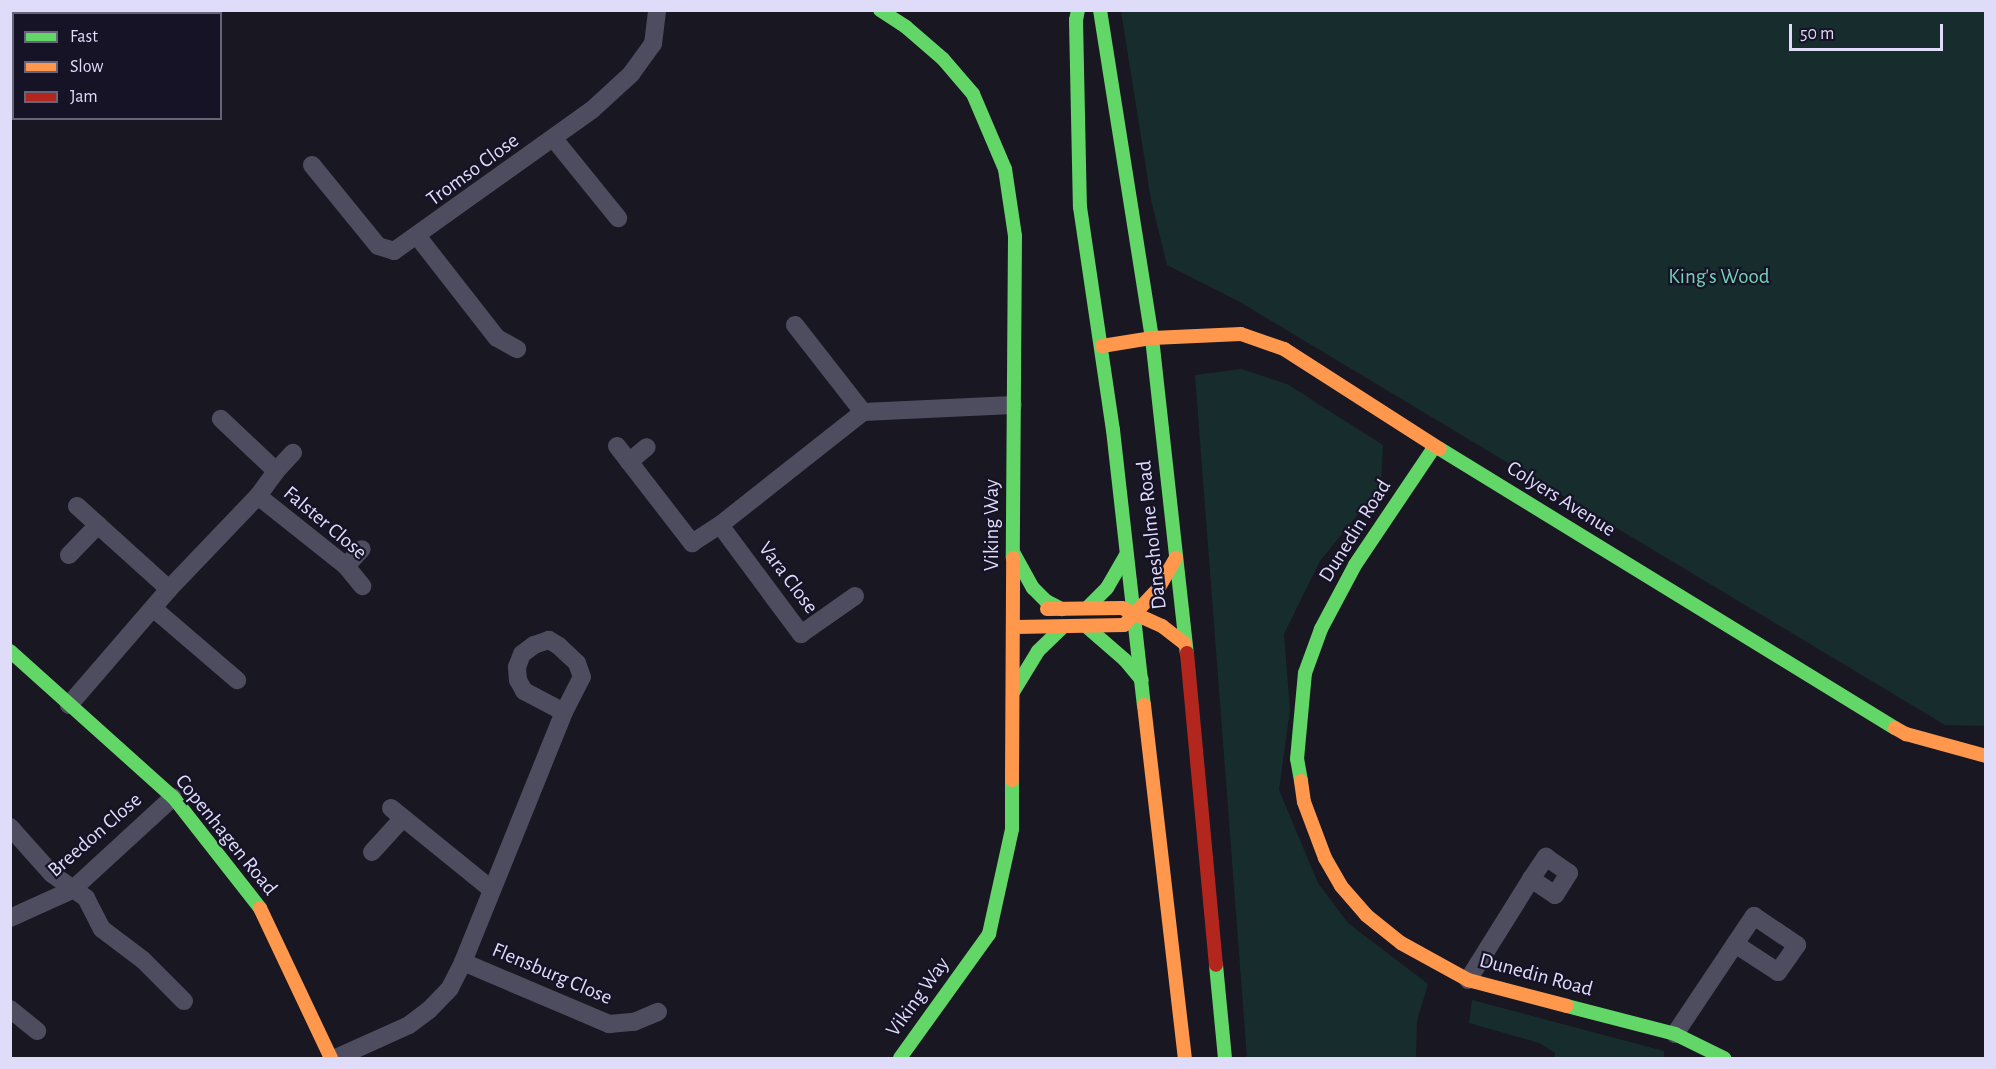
<!DOCTYPE html>
<html>
<head>
<meta charset="utf-8">
<style>
	body { margin:0 }
	#map { position:relative; width:1996px; height:1069px; overflow:hidden; background:#191722; font-family:"Alegreya Sans",sans-serif }
	div>[style] { position:absolute }
	.green>* { inset:0; background:#172c2c }
	.street>* { height:18px; margin:-9px; padding:0 9px; transform-origin:9px; border-radius:9px; background:#4e4d60 }
	.fast>* { height:14px; margin:-7px; padding:0 7px; transform-origin:7px; border-radius:7px; background:#63d668 }
	.slow>* { height:14px; margin:-7px; padding:0 7px; transform-origin:7px; border-radius:7px; background:#ff974d }
	.jam>* { height:14px; margin:-7px; padding:0 7px; transform-origin:7px; border-radius:7px; background:#b3261e }
	span { translate:-50% -50%; white-space:nowrap; text-align:center; line-height:1.15; -webkit-text-stroke:4.5px #161326; paint-order:stroke }
	.street-label { font-size:21px; color:#dfdcfa }
	.park-label { font-size:21px; color:#71d1b7 }
	.frame { position:absolute; inset:0; border:12px solid #dfdcfa; pointer-events:none }
	.legend { position:absolute; left:12px; top:12px; width:210px; height:108px; box-sizing:border-box; background:#161326; border:2px solid #66637b; margin:0; padding:8px 10px; list-style:none; font-size:18px; color:#dfdcfa }
	.legend li { display:flex; align-items:center; gap:12px; height:30px }
	.legend b { width:30px; border:2px solid #66637b }
	.scale { position:absolute; left:1789px; top:24px; width:154px; height:27px; box-sizing:border-box; border:3px solid #dfdcfa; border-top:0; padding-left:8px; font-size:18px; line-height:21px; white-space:nowrap; color:#dfdcfa; -webkit-text-stroke:4px #161326; paint-order:stroke }
</style>
</head>
<body>
<div id="map">
	<div class="green">
		<div style="clip-path:polygon(1121px 11px,1985px 11px,1985px 726px,1945px 725px,1238px 301px,1167px 265px,1151px 200px)"></div>
		<div style="clip-path:polygon(1241px 369px,1287px 384px,1383px 445px,1381px 486px,1320px 561px,1284px 634px,1290px 710px,1279px 790px,1318px 883px,1348px 923px,1428px 984px,1417px 1021px,1416px 1058px,1247px 1058px,1195px 375px)"></div>
		<div style="clip-path:polygon(1472px 1000px,1664px 1051px,1664px 1058px,1554px 1058px,1555px 1053px,1539px 1043px,1469px 1023px)"></div>
	</div>
	<div class="street">
		<div style="left:113px;top:14px;width:4px;rotate:-63deg"></div>
		<div style="left:554px;top:139px;width:102px;rotate:51deg"></div>
		<div style="left:312px;top:165px;width:104px;rotate:50.8deg"></div>
		<div style="left:378px;top:246px;width:17px;rotate:17deg"></div>
		<div style="left:394px;top:251px;width:244px;rotate:-35.5deg"></div>
		<div style="left:593px;top:109px;width:52px;rotate:-42.6deg"></div>
		<div style="left:631px;top:74px;width:37px;rotate:-54deg"></div>
		<div style="left:653px;top:44px;width:34px;rotate:-83deg"></div>
		<div style="left:418px;top:237px;width:128px;rotate:52deg"></div>
		<div style="left:497px;top:338px;width:23px;rotate:29deg"></div>
		<div style="left:795px;top:325px;width:110px;rotate:52deg"></div>
		<div style="left:617px;top:446px;width:123px;rotate:52.3deg"></div>
		<div style="left:692px;top:543px;width:33px;rotate:-33deg"></div>
		<div style="left:720px;top:525px;width:182px;rotate:-38.3deg"></div>
		<div style="left:863px;top:412px;width:150px;rotate:-2.7deg"></div>
		<div style="left:629px;top:462px;width:23px;rotate:-40deg"></div>
		<div style="left:276px;top:471px;width:25px;rotate:-47deg"></div>
		<div style="left:258px;top:496px;width:112px;rotate:38.5deg"></div>
		<div style="left:346px;top:566px;width:26px;rotate:51deg"></div>
		<div style="left:77px;top:506px;width:124px;rotate:42.1deg"></div>
		<div style="left:720px;top:525px;width:136px;rotate:53.4deg"></div>
		<div style="left:801px;top:634px;width:66px;rotate:-35.1deg"></div>
		<div style="left:69px;top:555px;width:42px;rotate:-46deg"></div>
		<div style="left:346px;top:566px;width:23px;rotate:-47deg"></div>
		<div style="left:153px;top:608px;width:111px;rotate:40.6deg"></div>
		<div style="left:69px;top:705px;width:153px;rotate:-49.2deg"></div>
		<div style="left:169px;top:589px;width:129px;rotate:-46.3deg"></div>
		<div style="left:258px;top:496px;width:31px;rotate:-54deg"></div>
		<div style="left:276px;top:471px;width:76px;rotate:-136.6deg"></div>
		<div style="left:391px;top:808px;width:129px;rotate:39deg"></div>
		<div style="left:10px;top:827px;width:63px;rotate:48.2deg"></div>
		<div style="left:52px;top:874px;width:42px;rotate:35.2deg"></div>
		<div style="left:86px;top:898px;width:35px;rotate:63deg"></div>
		<div style="left:102px;top:929px;width:51px;rotate:37.1deg"></div>
		<div style="left:143px;top:960px;width:58px;rotate:45deg"></div>
		<div style="left:372px;top:852px;width:46px;rotate:-47.6deg"></div>
		<div style="left:10px;top:918px;width:68px;rotate:-24.3deg"></div>
		<div style="left:72px;top:890px;width:137px;rotate:-42.6deg"></div>
		<div style="left:463px;top:962px;width:159px;rotate:23deg"></div>
		<div style="left:609px;top:1024px;width:25px;rotate:-5deg"></div>
		<div style="left:634px;top:1022px;width:26px;rotate:-23deg"></div>
		<div style="left:1468px;top:980px;width:119px;rotate:-58deg"></div>
		<div style="left:1531px;top:879px;width:27px;rotate:-56deg"></div>
		<div style="left:1546px;top:857px;width:28px;rotate:35deg"></div>
		<div style="left:1569px;top:873px;width:26px;rotate:122deg"></div>
		<div style="left:1555px;top:895px;width:29px;rotate:-146deg"></div>
		<div style="left:10px;top:1009px;width:35px;rotate:39deg"></div>
		<div style="left:1675px;top:1034px;width:108px;rotate:-56.3deg"></div>
		<div style="left:1735px;top:944px;width:34px;rotate:-56deg"></div>
		<div style="left:1754px;top:916px;width:52px;rotate:34deg"></div>
		<div style="left:1797px;top:945px;width:33px;rotate:125deg"></div>
		<div style="left:1778px;top:972px;width:51px;rotate:-146.9deg"></div>
		<div style="left:336px;top:1058px;width:80px;rotate:-24.3deg"></div>
		<div style="left:409px;top:1025px;width:25px;rotate:-37deg"></div>
		<div style="left:429px;top:1010px;width:30px;rotate:-46deg"></div>
		<div style="left:450px;top:988px;width:29px;rotate:-63deg"></div>
		<div style="left:463px;top:962px;width:270px;rotate:-68deg"></div>
		<div style="left:564px;top:712px;width:39px;rotate:-63deg"></div>
		<div style="left:582px;top:677px;width:15px;rotate:-110deg"></div>
		<div style="left:577px;top:663px;width:25px;rotate:-137deg"></div>
		<div style="left:559px;top:646px;width:12px;rotate:-149deg"></div>
		<div style="left:549px;top:640px;width:16px;rotate:162deg"></div>
		<div style="left:534px;top:645px;width:15px;rotate:143deg"></div>
		<div style="left:522px;top:654px;width:14px;rotate:111deg"></div>
		<div style="left:517px;top:667px;width:13px;rotate:86deg"></div>
		<div style="left:518px;top:680px;width:13px;rotate:61deg"></div>
		<div style="left:524px;top:691px;width:45px;rotate:27.7deg"></div>
	</div>
	<div class="fast">
		<div style="left:880px;top:10px;width:31px;rotate:33deg"></div>
		<div style="left:906px;top:27px;width:49px;rotate:40.9deg"></div>
		<div style="left:943px;top:59px;width:46px;rotate:49.4deg"></div>
		<div style="left:973px;top:94px;width:82px;rotate:66.9deg"></div>
		<div style="left:1005px;top:169px;width:68px;rotate:81.5deg"></div>
		<div style="left:1015px;top:236px;width:322px;rotate:90.4deg"></div>
		<div style="left:1078px;top:10px;width:10px;rotate:101deg"></div>
		<div style="left:1076px;top:20px;width:187px;rotate:88.8deg"></div>
		<div style="left:1080px;top:207px;width:225px;rotate:81.6deg"></div>
		<div style="left:1113px;top:430px;width:277px;rotate:83.6deg"></div>
		<div style="left:1100px;top:10px;width:332px;rotate:81deg"></div>
		<div style="left:1152px;top:338px;width:317px;rotate:83.7deg"></div>
		<div style="left:1440px;top:449px;width:534px;rotate:31.52deg"></div>
		<div style="left:1014px;top:554px;width:39px;rotate:61deg"></div>
		<div style="left:1033px;top:588px;width:18px;rotate:45deg"></div>
		<div style="left:1046px;top:601px;width:18px;rotate:27deg"></div>
		<div style="left:1087px;top:608px;width:28px;rotate:-45deg"></div>
		<div style="left:1107px;top:588px;width:39px;rotate:-60deg"></div>
		<div style="left:1087px;top:627px;width:50px;rotate:41deg"></div>
		<div style="left:1125px;top:660px;width:26px;rotate:50deg"></div>
		<div style="left:10px;top:651px;width:219px;rotate:41.9deg"></div>
		<div style="left:173px;top:797px;width:141px;rotate:51.9deg"></div>
		<div style="left:1013px;top:692px;width:48px;rotate:-58.6deg"></div>
		<div style="left:1038px;top:651px;width:35px;rotate:-44deg"></div>
		<div style="left:1301px;top:781px;width:22px;rotate:-100deg"></div>
		<div style="left:1297px;top:759px;width:86px;rotate:-84.7deg"></div>
		<div style="left:1305px;top:673px;width:47px;rotate:-70deg"></div>
		<div style="left:1321px;top:629px;width:72px;rotate:-62deg"></div>
		<div style="left:1355px;top:565px;width:143px;rotate:-56.1deg"></div>
		<div style="left:1216px;top:965px;width:93px;rotate:84.5deg"></div>
		<div style="left:1567px;top:1006px;width:112px;rotate:14.5deg"></div>
		<div style="left:1675px;top:1034px;width:55px;rotate:26.1deg"></div>
		<div style="left:900px;top:1058px;width:153px;rotate:-54.3deg"></div>
		<div style="left:989px;top:934px;width:107px;rotate:-77.6deg"></div>
		<div style="left:1012px;top:829px;width:49px;rotate:-90deg"></div>
	</div>
	<div class="slow">
		<div style="left:1102px;top:346px;width:51px;rotate:-9.1deg"></div>
		<div style="left:1152px;top:338px;width:89px;rotate:-2.6deg"></div>
		<div style="left:1241px;top:334px;width:46px;rotate:19.2deg"></div>
		<div style="left:1284px;top:349px;width:185px;rotate:32.7deg"></div>
		<div style="left:1047px;top:609px;width:75px;rotate:-0.8deg"></div>
		<div style="left:1122px;top:608px;width:44px;rotate:24.2deg"></div>
		<div style="left:1162px;top:626px;width:29px;rotate:38deg"></div>
		<div style="left:1013px;top:627px;width:111px;rotate:-1deg"></div>
		<div style="left:1124px;top:625px;width:50px;rotate:-46.6deg"></div>
		<div style="left:1158px;top:589px;width:36px;rotate:-60deg"></div>
		<div style="left:1144px;top:705px;width:355px;rotate:83.4deg"></div>
		<div style="left:1895px;top:728px;width:13px;rotate:29deg"></div>
		<div style="left:1906px;top:734px;width:83px;rotate:15.4deg"></div>
		<div style="left:1012px;top:780px;width:222px;rotate:-89.7deg"></div>
		<div style="left:1301px;top:781px;width:21px;rotate:82deg"></div>
		<div style="left:1304px;top:802px;width:60px;rotate:69.4deg"></div>
		<div style="left:1325px;top:858px;width:32px;rotate:60deg"></div>
		<div style="left:1341px;top:886px;width:38px;rotate:49deg"></div>
		<div style="left:1366px;top:915px;width:45px;rotate:38.7deg"></div>
		<div style="left:1401px;top:943px;width:77px;rotate:28.9deg"></div>
		<div style="left:1468px;top:980px;width:102px;rotate:14.7deg"></div>
		<div style="left:260px;top:908px;width:166px;rotate:64.7deg"></div>
	</div>
	<div class="jam">
		<div style="left:1187px;top:653px;width:313px;rotate:84.7deg"></div>
	</div>
	<div class="street-label">
		<span style="left:473px;top:170px;rotate:-36deg">Tromso Close</span>
		<span style="left:1561px;top:499px;rotate:32deg">Colyers Avenue</span>
		<span style="left:325px;top:523px;rotate:40deg">Falster Close</span>
		<span style="left:992px;top:525px;rotate:-90deg">Viking Way</span>
		<span style="left:1355px;top:531px;rotate:-58deg">Dunedin Road</span>
		<span style="left:1152px;top:535px;rotate:-96deg">Danesholme Road</span>
		<span style="left:788px;top:578px;rotate:53deg">Vara Close</span>
		<span style="left:95px;top:835px;rotate:-41deg">Breedon Close</span>
		<span style="left:226px;top:835px;rotate:51deg">Copenhagen Road</span>
		<span style="left:552px;top:974px;rotate:23deg">Flensburg Close</span>
		<span style="left:1536px;top:975px;rotate:15deg">Dunedin Road</span>
		<span style="left:918px;top:997px;rotate:-54deg">Viking Way</span>
	</div>
	<div class="park-label">
		<span style="left:1719px;top:277px">King's Wood</span>
	</div>
	<div class="frame"></div>
	<ul class="legend">
	<li><b style="height:8px;background:#63d668"></b>Fast</li>
	<li><b style="height:8px;background:#ff974d"></b>Slow</li>
	<li><b style="height:8px;background:#b3261e"></b>Jam</li>
	</ul>
	<div class="scale">50 m</div>
</div>
</body>
</html>
